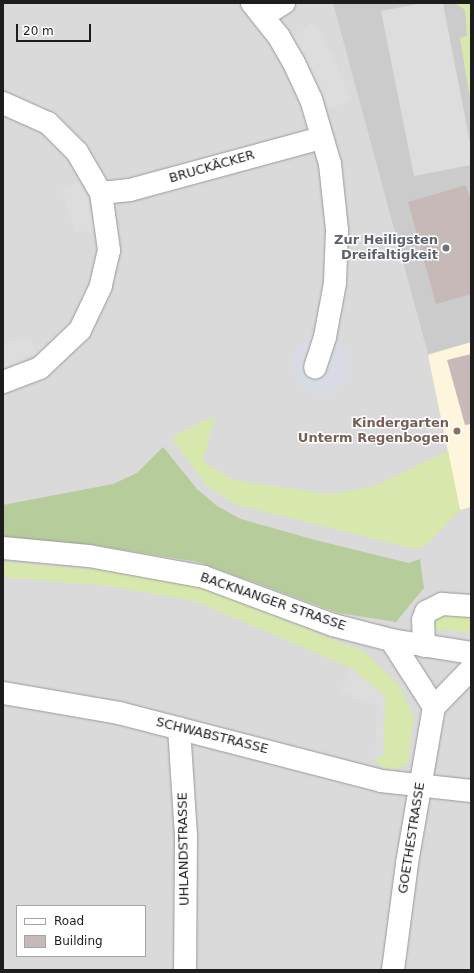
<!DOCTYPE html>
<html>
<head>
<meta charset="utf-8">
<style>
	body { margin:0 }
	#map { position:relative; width:474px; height:973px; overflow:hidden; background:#eee8e4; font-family:"DejaVu Sans",sans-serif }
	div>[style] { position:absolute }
	.residential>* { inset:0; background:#dbdadb }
	.education>* { inset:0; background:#fef5dd }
	.religious>* { inset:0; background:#cbcbcb }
	.grass>* { inset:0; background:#d8e7ab }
	.forest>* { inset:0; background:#b6cc9a }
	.parking>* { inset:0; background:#ddd }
	.plaza>* { inset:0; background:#d8dbe4 }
	.round { border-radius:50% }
	.building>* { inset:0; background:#c6b9b7 }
	.roads { filter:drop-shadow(0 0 1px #9a9a9a) drop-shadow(0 0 1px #9a9a9a) }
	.minor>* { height:22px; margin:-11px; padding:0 11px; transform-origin:11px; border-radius:11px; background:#fff }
	.dots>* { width:11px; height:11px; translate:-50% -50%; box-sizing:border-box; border:2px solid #fff; border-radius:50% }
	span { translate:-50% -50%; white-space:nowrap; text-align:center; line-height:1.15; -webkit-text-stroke:3px #fff; paint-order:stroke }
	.street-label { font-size:13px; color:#1d1d1d }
	.worship-label { font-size:13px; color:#5b616d; font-weight:700 }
	.right { translate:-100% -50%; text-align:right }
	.education-label { font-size:13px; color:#785e54; font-weight:700 }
	.frame { position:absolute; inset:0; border:4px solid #1d1d1d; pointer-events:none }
	.legend { position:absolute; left:16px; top:905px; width:130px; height:52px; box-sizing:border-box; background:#fff; border:1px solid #a5a5a5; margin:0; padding:5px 7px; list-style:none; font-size:12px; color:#1d1d1d }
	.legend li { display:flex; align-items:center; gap:8px; height:20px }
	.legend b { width:20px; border:1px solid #a5a5a5 }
	.scale { position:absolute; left:16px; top:24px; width:75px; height:18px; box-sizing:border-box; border:2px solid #1d1d1d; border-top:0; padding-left:5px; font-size:12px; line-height:14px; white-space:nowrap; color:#1d1d1d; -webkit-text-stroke:3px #fff; paint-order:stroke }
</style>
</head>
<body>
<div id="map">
	<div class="residential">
		<div style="clip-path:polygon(evenodd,3px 3px,471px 3px,471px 970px,3px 970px,3px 3px,17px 906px,145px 906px,145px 956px,17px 956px,17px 906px)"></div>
	</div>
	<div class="education">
		<div style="clip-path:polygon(471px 342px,471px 507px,460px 510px,428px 355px)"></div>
	</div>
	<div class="religious">
		<div style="clip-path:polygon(333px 3px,471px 3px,471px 342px,428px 354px)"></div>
	</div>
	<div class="grass">
		<div style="clip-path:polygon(455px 3px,471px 3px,471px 105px,460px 38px,467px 36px,465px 10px)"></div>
		<div style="clip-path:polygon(215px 416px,203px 461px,232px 480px,329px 494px,372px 487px,448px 451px,460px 510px,426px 545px,415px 549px,235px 504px,207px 486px,173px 440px,174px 436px)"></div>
		<div style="clip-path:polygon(3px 562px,110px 571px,199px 587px,363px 651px,399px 685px,414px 717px,407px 765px,394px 770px,377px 764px,375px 757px,383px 756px,385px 696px,349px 667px,195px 601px,108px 586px,3px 577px)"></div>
		<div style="clip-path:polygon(442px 613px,471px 616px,471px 633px,435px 629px,433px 623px)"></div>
	</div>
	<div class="forest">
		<div style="clip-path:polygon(163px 447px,197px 489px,217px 506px,241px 519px,315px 540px,409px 563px,420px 559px,424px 588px,396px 622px,339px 613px,198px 562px,93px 545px,3px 538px,3px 505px,113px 484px,137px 473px)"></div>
	</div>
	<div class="parking">
		<div style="clip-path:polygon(422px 3px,443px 3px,471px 148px,471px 165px,414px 176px,381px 11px)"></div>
		<div style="clip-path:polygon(313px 22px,335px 61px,351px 101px,329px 109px,293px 37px)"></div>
		<div style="clip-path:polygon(80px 181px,89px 205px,95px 231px,75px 232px,62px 190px)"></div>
		<div style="clip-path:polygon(29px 337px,37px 352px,3px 368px,3px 345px)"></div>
		<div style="clip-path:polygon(350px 667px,385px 696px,383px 757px,375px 757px,377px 705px,341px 692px)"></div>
	</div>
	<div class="plaza">
		<div class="round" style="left:291px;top:335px;width:60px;height:60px"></div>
	</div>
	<div class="building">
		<div style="clip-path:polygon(466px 185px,471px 201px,471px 294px,436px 304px,408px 202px)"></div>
		<div style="clip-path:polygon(471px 354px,471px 424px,465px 425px,447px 360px)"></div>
	</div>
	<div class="roads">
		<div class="minor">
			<div style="left:252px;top:3px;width:43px;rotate:51.5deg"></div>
			<div style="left:279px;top:37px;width:30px;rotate:60deg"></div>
			<div style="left:294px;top:63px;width:40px;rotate:65deg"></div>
			<div style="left:311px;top:99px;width:68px;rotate:73.7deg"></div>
			<div style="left:330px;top:164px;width:66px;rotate:83.9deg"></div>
			<div style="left:337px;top:230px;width:53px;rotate:92.2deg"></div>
			<div style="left:335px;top:283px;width:55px;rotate:100.5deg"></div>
			<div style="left:325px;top:337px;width:32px;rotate:108deg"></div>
			<div style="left:263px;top:16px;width:25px;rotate:-32deg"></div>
			<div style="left:3px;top:103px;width:49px;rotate:24deg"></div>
			<div style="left:48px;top:123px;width:41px;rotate:45deg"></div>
			<div style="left:77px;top:152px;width:48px;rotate:59.7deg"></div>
			<div style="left:101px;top:193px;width:58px;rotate:82deg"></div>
			<div style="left:109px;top:250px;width:37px;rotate:103deg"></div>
			<div style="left:101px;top:286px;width:49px;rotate:115.5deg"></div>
			<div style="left:80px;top:330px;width:55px;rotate:136.5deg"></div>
			<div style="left:40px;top:368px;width:40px;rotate:159deg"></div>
			<div style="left:101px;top:193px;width:29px;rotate:-6deg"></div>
			<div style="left:130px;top:190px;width:199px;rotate:-15.2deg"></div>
			<div style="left:3px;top:548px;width:86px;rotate:5.3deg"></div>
			<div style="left:89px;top:556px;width:117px;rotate:10.3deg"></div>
			<div style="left:204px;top:577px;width:138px;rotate:20.4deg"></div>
			<div style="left:333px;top:625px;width:60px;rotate:14.5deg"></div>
			<div style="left:391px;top:640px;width:81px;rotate:9.2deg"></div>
			<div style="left:391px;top:640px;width:80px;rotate:57.3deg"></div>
			<div style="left:424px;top:646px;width:26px;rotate:-92deg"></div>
			<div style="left:423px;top:620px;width:9px;rotate:-69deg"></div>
			<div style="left:426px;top:612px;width:18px;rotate:-27deg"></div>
			<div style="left:442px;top:604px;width:29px;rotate:4deg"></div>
			<div style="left:3px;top:693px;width:118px;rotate:9.8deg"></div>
			<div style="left:119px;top:713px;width:271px;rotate:14.5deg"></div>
			<div style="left:381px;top:781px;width:91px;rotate:6.3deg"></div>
			<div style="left:179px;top:728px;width:108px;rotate:86.3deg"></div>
			<div style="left:186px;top:836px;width:134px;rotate:90.4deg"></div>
			<div style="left:393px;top:970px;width:108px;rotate:-82.5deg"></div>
			<div style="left:407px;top:863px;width:158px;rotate:-80.2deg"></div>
			<div style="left:434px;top:707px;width:53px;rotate:-45.8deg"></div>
		</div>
	</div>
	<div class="dots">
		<div style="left:446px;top:248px;background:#6b7280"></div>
		<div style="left:457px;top:431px;background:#8d6e63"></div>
	</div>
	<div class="street-label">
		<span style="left:212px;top:167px;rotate:-16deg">BRUCKÄCKER</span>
		<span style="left:273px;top:602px;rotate:19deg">BACKNANGER STRASSE</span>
		<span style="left:212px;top:736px;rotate:14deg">SCHWABSTRASSE</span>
		<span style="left:412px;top:838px;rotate:-81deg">GOETHESTRASSE</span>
		<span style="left:184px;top:849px;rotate:-91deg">UHLANDSTRASSE</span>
	</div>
	<div class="worship-label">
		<span class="right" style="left:438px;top:248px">Zur Heiligsten<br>Dreifaltigkeit</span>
	</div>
	<div class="education-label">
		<span class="right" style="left:449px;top:431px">Kindergarten<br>Unterm Regenbogen</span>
	</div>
	<div class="frame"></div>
	<ul class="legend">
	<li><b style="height:5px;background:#fff"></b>Road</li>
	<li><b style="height:11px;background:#c6b9b7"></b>Building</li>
	</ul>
	<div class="scale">20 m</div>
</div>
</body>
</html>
